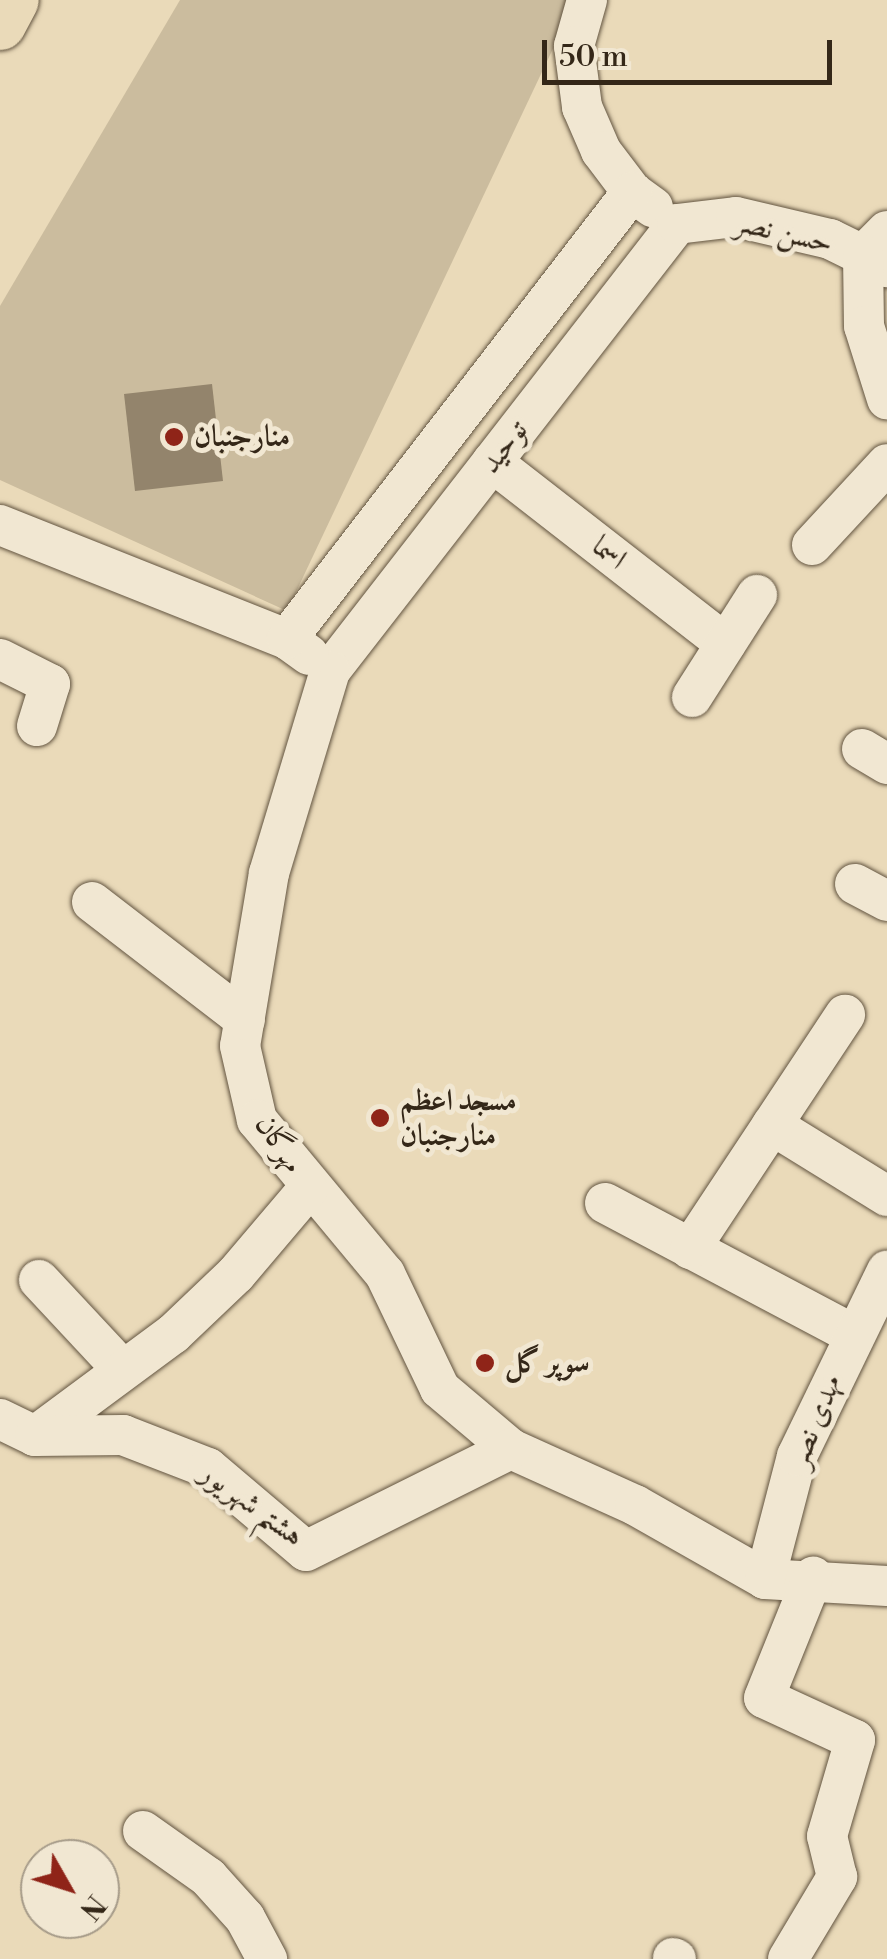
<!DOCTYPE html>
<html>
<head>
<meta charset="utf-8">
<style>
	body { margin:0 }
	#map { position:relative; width:887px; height:1959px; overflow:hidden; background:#eadab9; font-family:"Libre Bodoni",Amiri,serif }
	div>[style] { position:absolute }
	.green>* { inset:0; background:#cbbc9e }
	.building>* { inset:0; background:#93846c }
	.roads { filter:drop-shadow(0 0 2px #625440) drop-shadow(0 0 2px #625440) }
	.minor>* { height:40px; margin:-20px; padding:0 20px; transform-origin:20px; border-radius:20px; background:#f1e7d2 }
	.major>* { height:52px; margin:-26px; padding:0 26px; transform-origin:26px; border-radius:26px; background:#eadab9 }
	.dots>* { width:28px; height:28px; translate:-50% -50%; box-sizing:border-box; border:5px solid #f1e7d2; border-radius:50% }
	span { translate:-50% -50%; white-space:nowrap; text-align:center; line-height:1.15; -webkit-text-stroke:10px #f1e7d2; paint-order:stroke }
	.street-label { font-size:30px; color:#342718 }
	.poi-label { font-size:30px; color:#342718; font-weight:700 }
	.left { translate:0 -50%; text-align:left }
	.north { position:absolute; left:20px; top:1839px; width:100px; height:100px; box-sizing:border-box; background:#f1e7d2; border:2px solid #a59a88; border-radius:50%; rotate:129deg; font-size:28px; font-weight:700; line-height:40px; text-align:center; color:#342718 }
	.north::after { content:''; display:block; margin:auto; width:35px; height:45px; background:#8f2418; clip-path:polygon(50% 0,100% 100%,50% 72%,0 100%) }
	.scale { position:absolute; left:542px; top:40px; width:290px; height:45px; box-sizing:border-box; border:5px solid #342718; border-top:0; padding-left:12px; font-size:30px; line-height:35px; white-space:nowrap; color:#342718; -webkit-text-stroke:8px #f1e7d2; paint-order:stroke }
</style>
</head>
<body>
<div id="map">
	<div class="green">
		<div style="clip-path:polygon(180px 0,576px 0,287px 611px,0 480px,0 306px)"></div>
	</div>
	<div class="building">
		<div style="clip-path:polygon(212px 384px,223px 481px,135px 491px,124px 394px)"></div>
	</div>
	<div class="roads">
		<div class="minor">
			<div style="left:587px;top:0;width:48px;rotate:105.8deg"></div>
			<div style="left:574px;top:46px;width:62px;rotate:82.5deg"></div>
			<div style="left:582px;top:107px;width:48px;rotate:66.6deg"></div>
			<div style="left:601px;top:151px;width:51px;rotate:52.9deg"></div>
			<div style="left:632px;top:192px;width:26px;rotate:36deg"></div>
			<div style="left:677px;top:224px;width:566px;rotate:127.82deg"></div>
			<div style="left:330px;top:671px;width:211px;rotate:106.8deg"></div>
			<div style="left:269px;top:873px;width:175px;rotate:99.5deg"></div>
			<div style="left:240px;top:1046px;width:76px;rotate:77.1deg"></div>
			<div style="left:257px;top:1120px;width:200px;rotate:50.3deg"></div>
			<div style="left:385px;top:1274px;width:127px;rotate:64.4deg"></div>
			<div style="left:440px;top:1389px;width:93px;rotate:40.2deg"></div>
			<div style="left:511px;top:1449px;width:136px;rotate:24.3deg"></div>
			<div style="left:635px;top:1505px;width:150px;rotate:29.6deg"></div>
			<div style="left:765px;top:1579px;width:122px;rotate:3.3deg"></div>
			<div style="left:677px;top:224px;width:59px;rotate:-6.8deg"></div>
			<div style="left:736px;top:217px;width:97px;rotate:13.2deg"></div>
			<div style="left:830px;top:239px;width:64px;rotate:26.2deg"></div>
			<div style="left:887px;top:231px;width:34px;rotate:135deg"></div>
			<div style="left:863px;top:255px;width:71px;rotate:89.2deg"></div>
			<div style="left:864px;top:326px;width:77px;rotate:72.5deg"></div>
			<div style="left:492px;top:462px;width:296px;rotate:37.9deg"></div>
			<div style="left:0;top:525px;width:309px;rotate:21.7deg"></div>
			<div style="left:287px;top:639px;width:27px;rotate:36deg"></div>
			<div style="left:812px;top:545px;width:110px;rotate:-47.2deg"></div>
			<div style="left:287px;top:639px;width:565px;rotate:-52.34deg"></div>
			<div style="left:0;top:659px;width:56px;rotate:26.6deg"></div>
			<div style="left:50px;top:684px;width:44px;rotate:107.2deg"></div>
			<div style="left:692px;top:697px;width:121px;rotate:-57.5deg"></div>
			<div style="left:862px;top:749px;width:29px;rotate:31deg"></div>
			<div style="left:855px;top:884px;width:36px;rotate:28deg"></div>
			<div style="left:92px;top:902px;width:193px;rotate:37.6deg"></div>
			<div style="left:772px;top:1125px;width:135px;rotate:31.7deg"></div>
			<div style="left:605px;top:1203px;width:280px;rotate:27.9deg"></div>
			<div style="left:690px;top:1249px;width:281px;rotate:-56.5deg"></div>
			<div style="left:39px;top:1280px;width:120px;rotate:47deg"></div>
			<div style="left:0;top:1419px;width:39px;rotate:26deg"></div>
			<div style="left:35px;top:1436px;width:172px;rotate:-36.5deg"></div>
			<div style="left:173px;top:1334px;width:87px;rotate:-43.6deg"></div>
			<div style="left:236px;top:1274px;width:111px;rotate:-49.7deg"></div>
			<div style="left:35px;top:1436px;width:88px;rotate:-0.7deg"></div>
			<div style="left:123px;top:1435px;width:91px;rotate:21.2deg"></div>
			<div style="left:208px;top:1468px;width:128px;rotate:40.3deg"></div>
			<div style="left:306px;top:1551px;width:229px;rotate:-26.5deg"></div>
			<div style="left:765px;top:1579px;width:127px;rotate:-75.4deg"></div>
			<div style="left:797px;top:1456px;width:206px;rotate:-64.1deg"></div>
			<div style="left:143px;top:1831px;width:80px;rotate:35.3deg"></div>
			<div style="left:208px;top:1877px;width:55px;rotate:47.9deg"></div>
			<div style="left:245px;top:1918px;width:47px;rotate:61.8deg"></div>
			<div style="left:673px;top:1958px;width:3px;rotate:18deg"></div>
			<div style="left:788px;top:1959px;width:96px;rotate:-59.1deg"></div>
			<div style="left:837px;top:1877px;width:42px;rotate:-103.7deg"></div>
			<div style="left:827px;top:1836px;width:100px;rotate:-73.7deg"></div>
			<div style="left:855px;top:1740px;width:100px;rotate:-155.2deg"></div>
			<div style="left:764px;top:1698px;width:131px;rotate:-68deg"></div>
		</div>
		<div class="major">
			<div style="left:0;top:24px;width:27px;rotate:-62deg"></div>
		</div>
	</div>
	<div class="dots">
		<div style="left:174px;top:437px;background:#8f2418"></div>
		<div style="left:380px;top:1118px;background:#8f2418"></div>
		<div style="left:485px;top:1363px;background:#8f2418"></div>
	</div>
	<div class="street-label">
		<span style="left:784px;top:233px;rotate:13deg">حسن نصر</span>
		<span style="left:504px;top:447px;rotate:-52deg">توحید</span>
		<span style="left:609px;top:553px;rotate:38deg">اسما</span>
		<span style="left:279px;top:1144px;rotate:57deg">مهرگان</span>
		<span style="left:815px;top:1421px;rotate:-68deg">مهدی نصر</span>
		<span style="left:252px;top:1505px;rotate:36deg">هشتم شهریور</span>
	</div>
	<div class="poi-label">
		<span class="left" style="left:194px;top:437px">منارجنبان</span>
		<span class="left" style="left:400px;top:1118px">مسجد اعظم<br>منارجنبان</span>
		<span class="left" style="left:505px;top:1363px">سوپر گل</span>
	</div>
	<div class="north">N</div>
	<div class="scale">50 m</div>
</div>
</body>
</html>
